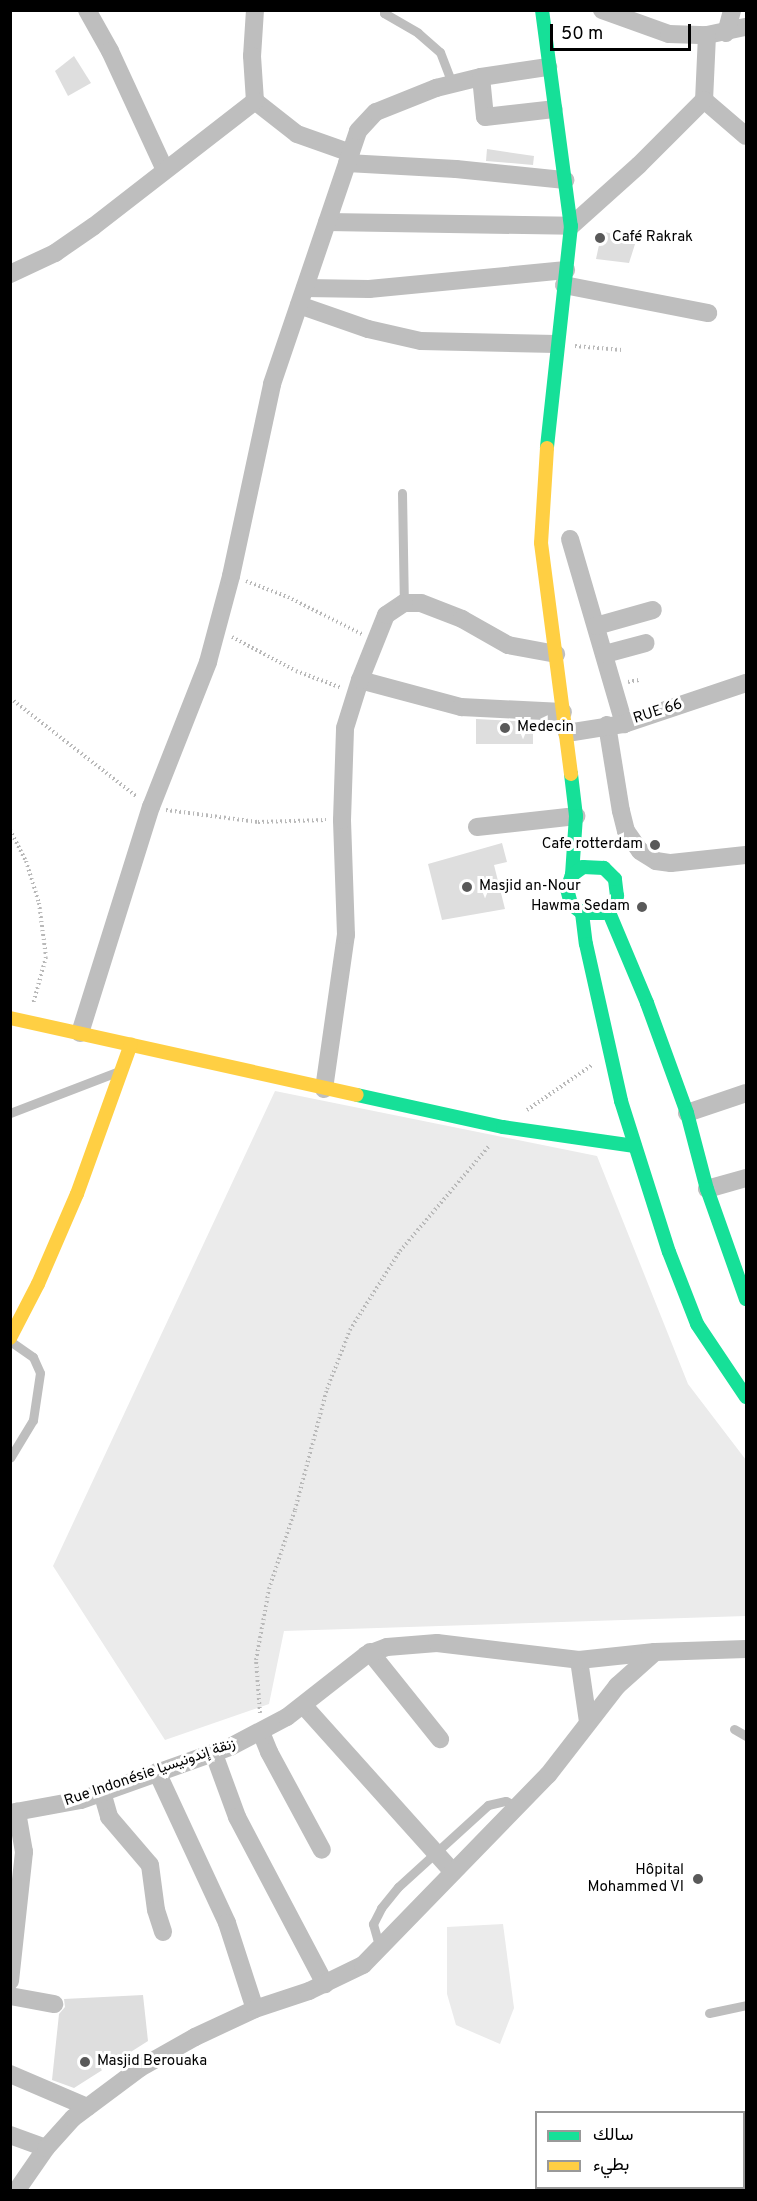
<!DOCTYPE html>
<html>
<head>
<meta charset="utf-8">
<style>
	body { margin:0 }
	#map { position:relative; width:757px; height:2201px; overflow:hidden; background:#fff; font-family:Overpass,Vazirmatn,sans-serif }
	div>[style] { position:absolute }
	.green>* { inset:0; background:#ebebeb }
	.building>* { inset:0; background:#dedede }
	.path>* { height:4px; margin-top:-2px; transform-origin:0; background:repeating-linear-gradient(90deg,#b9b9b9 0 1.5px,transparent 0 4.5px) }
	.lane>* { height:9px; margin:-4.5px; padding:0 4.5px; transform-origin:4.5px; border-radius:4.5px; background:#bebebe }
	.street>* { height:18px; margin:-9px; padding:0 9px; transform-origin:9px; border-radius:9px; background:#bebebe }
	.fast>* { height:14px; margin:-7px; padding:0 7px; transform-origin:7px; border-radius:7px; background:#16e098 }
	.slow>* { height:14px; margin:-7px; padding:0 7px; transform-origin:7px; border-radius:7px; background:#ffcf43 }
	.dots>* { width:16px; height:16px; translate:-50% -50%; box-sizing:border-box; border:3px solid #fff; border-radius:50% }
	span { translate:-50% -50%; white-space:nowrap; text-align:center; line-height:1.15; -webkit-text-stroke:6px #fff; paint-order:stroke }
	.poi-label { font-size:15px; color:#000 }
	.left { translate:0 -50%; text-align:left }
	.right { translate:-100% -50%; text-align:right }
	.street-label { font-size:15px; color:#000 }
	.frame { position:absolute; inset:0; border:12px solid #000; pointer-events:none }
	.legend { position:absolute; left:535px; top:2111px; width:210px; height:78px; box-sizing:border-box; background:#fff; border:2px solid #999; margin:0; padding:8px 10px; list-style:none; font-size:18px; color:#000 }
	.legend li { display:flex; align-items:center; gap:12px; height:30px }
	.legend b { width:30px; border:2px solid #999 }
	.scale { position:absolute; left:550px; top:24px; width:141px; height:27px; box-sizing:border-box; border:3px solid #000; border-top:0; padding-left:8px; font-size:18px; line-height:21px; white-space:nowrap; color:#000; -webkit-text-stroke:4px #fff; paint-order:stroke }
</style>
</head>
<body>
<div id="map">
	<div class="green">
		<div style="clip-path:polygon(275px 1091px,597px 1156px,688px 1384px,746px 1460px,746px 1616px,284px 1631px,269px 1704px,165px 1740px,53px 1566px)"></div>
		<div style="clip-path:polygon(503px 1924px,514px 2008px,500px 2044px,456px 2025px,447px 1994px,447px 1927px)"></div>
	</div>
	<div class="building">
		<div style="clip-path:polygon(74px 56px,91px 83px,68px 96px,55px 71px)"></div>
		<div style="clip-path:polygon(487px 149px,534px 156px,533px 165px,486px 161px)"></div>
		<div style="clip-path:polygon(602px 231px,636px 241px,629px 263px,596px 259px)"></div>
		<div style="clip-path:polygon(476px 719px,533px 722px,533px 744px,476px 744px)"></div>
		<div style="clip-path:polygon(502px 843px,507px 862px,494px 865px,505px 909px,442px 920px,428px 864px)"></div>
		<div style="clip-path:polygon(143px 1995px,148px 2041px,74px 2088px,52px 2080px,59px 2014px,65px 2007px,64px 1999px)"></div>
	</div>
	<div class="path">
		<div style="left:575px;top:346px;width:47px;rotate:4.9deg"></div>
		<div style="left:246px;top:581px;width:45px;rotate:20.9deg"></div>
		<div style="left:288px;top:597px;width:83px;rotate:26.6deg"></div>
		<div style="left:232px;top:637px;width:72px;rotate:28deg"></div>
		<div style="left:296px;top:671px;width:49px;rotate:20.3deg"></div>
		<div style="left:628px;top:682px;width:11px;rotate:-10deg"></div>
		<div style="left:10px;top:698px;width:160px;rotate:37.9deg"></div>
		<div style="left:166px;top:810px;width:93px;rotate:7.4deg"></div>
		<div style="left:258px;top:822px;width:68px;rotate:-1.7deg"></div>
		<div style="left:10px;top:830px;width:35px;rotate:63deg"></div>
		<div style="left:26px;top:861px;width:44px;rotate:72.8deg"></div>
		<div style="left:39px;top:903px;width:54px;rotate:82.6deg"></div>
		<div style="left:46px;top:957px;width:49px;rotate:105.5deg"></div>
		<div style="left:527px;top:1110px;width:79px;rotate:-34.7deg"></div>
		<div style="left:260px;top:1713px;width:53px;rotate:-94.3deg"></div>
		<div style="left:256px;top:1660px;width:72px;rotate:-79.6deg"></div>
		<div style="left:269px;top:1589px;width:83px;rotate:-71.8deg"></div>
		<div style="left:295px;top:1510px;width:125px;rotate:-75.2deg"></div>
		<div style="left:327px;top:1389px;width:63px;rotate:-68.7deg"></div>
		<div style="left:350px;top:1330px;width:93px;rotate:-57.7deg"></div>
		<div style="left:400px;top:1251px;width:138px;rotate:-49.7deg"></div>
	</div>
	<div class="lane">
		<div style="left:384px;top:10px;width:3px;rotate:90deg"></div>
		<div style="left:384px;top:13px;width:39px;rotate:30deg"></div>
		<div style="left:418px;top:33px;width:29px;rotate:41deg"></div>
		<div style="left:440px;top:52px;width:34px;rotate:69deg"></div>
		<div style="left:402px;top:493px;width:110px;rotate:89deg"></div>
		<div style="left:10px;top:1113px;width:115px;rotate:-21deg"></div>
		<div style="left:10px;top:1341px;width:28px;rotate:35deg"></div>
		<div style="left:33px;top:1357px;width:17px;rotate:66deg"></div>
		<div style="left:40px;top:1373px;width:48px;rotate:98.5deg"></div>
		<div style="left:33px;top:1420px;width:44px;rotate:121.2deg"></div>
		<div style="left:734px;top:1729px;width:14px;rotate:30deg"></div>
		<div style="left:384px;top:1944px;width:9px;rotate:-139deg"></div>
		<div style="left:377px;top:1938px;width:15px;rotate:-106deg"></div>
		<div style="left:373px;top:1924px;width:18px;rotate:-63deg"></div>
		<div style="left:381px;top:1908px;width:27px;rotate:-51deg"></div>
		<div style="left:398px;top:1887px;width:122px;rotate:-42.3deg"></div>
		<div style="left:488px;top:1805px;width:18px;rotate:-13deg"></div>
		<div style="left:506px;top:1801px;width:13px;rotate:29deg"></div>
		<div style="left:709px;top:2013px;width:38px;rotate:-12deg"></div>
	</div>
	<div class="street">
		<div style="left:87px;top:10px;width:47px;rotate:60.7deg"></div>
		<div style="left:110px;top:51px;width:131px;rotate:65.2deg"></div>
		<div style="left:255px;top:10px;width:46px;rotate:93.7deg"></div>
		<div style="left:252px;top:56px;width:45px;rotate:86.2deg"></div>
		<div style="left:255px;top:101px;width:53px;rotate:38.2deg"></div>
		<div style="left:297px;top:134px;width:57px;rotate:19.4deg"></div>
		<div style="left:602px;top:10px;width:71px;rotate:19.7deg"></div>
		<div style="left:669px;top:34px;width:38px;rotate:2deg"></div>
		<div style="left:707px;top:35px;width:40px;rotate:-12deg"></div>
		<div style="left:726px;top:33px;width:24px;rotate:-75deg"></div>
		<div style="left:707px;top:35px;width:65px;rotate:92.6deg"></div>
		<div style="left:704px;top:100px;width:55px;rotate:40.6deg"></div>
		<div style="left:481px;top:77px;width:40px;rotate:84.3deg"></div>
		<div style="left:485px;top:117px;width:69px;rotate:-6.6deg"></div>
		<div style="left:347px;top:163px;width:109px;rotate:3.2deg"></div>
		<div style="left:456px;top:169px;width:110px;rotate:5.8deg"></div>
		<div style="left:327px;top:222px;width:244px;rotate:0.9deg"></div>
		<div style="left:571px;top:226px;width:91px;rotate:-41.9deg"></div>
		<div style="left:639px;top:165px;width:92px;rotate:-45deg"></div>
		<div style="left:10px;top:274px;width:50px;rotate:-25deg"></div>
		<div style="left:55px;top:253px;width:47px;rotate:-34.7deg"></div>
		<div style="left:94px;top:226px;width:204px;rotate:-37.8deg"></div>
		<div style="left:564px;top:285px;width:147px;rotate:11deg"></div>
		<div style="left:305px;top:288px;width:64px;rotate:0.9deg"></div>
		<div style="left:369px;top:289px;width:198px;rotate:-5.5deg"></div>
		<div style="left:299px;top:305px;width:73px;rotate:19.2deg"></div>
		<div style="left:368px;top:329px;width:54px;rotate:12.8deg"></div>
		<div style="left:421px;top:341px;width:135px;rotate:1.3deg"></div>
		<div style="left:570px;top:539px;width:193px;rotate:73.7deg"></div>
		<div style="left:596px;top:626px;width:59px;rotate:-15.7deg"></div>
		<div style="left:605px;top:654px;width:42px;rotate:-15deg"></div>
		<div style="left:360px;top:680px;width:105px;rotate:15deg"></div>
		<div style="left:461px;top:707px;width:102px;rotate:2.8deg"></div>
		<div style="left:607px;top:725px;width:87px;rotate:80.8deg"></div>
		<div style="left:621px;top:811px;width:21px;rotate:76deg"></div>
		<div style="left:626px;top:831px;width:24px;rotate:55deg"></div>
		<div style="left:640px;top:851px;width:19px;rotate:32deg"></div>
		<div style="left:656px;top:861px;width:15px;rotate:8deg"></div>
		<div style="left:671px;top:863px;width:75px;rotate:-6.1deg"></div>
		<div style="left:567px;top:733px;width:58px;rotate:-9deg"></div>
		<div style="left:624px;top:724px;width:129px;rotate:-18.6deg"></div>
		<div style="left:477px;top:827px;width:100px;rotate:-6.3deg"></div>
		<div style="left:80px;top:1033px;width:237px;rotate:-72.6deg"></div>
		<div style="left:151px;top:807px;width:156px;rotate:-68.5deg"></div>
		<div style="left:208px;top:662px;width:89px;rotate:-75deg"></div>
		<div style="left:231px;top:576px;width:196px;rotate:-77.9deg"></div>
		<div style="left:272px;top:384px;width:267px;rotate:-71.2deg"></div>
		<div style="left:358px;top:131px;width:26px;rotate:-47deg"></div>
		<div style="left:376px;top:112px;width:65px;rotate:-21.8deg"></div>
		<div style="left:436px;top:88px;width:46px;rotate:-13.7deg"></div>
		<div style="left:481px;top:77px;width:68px;rotate:-8.5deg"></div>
		<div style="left:324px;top:1089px;width:156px;rotate:-81.9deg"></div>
		<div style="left:346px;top:935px;width:115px;rotate:-92deg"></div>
		<div style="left:342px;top:820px;width:92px;rotate:-88.1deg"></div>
		<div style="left:345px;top:728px;width:50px;rotate:-72.6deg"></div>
		<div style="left:360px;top:680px;width:70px;rotate:-68.2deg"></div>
		<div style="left:386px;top:615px;width:22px;rotate:-34deg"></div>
		<div style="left:404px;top:603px;width:17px"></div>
		<div style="left:421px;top:603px;width:44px;rotate:21.3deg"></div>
		<div style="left:462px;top:619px;width:53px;rotate:29.5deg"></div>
		<div style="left:508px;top:645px;width:49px;rotate:10.6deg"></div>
		<div style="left:687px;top:1113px;width:62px;rotate:-18.7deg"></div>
		<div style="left:707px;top:1189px;width:41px;rotate:-15.8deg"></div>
		<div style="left:370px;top:1652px;width:112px;rotate:51.2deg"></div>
		<div style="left:579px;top:1660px;width:63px;rotate:81.7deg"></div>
		<div style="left:304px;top:1706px;width:223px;rotate:48.1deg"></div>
		<div style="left:261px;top:1732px;width:22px;rotate:68deg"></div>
		<div style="left:269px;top:1752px;width:111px;rotate:61.6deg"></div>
		<div style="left:214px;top:1754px;width:67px;rotate:69.9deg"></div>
		<div style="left:237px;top:1817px;width:189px;rotate:62.2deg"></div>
		<div style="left:157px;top:1772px;width:166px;rotate:65.1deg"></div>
		<div style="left:227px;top:1923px;width:90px;rotate:72deg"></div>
		<div style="left:102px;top:1792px;width:26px;rotate:74deg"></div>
		<div style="left:109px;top:1817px;width:63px;rotate:49.5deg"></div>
		<div style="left:150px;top:1865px;width:45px;rotate:82.4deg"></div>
		<div style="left:156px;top:1910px;width:23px;rotate:72deg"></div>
		<div style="left:10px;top:1813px;width:72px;rotate:-10.4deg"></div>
		<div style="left:81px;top:1800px;width:158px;rotate:-19.6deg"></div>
		<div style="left:230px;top:1747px;width:64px;rotate:-27.8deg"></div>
		<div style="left:287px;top:1717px;width:100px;rotate:-38.1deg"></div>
		<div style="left:366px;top:1655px;width:22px;rotate:-21deg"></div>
		<div style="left:387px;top:1647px;width:50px;rotate:-4.6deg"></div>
		<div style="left:437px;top:1643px;width:143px;rotate:6.8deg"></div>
		<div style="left:579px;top:1660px;width:76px;rotate:-6deg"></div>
		<div style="left:655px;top:1652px;width:91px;rotate:-1.9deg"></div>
		<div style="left:10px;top:1981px;width:130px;rotate:-83.8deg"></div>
		<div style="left:24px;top:1852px;width:41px;rotate:-99.9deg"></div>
		<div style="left:10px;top:1996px;width:45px;rotate:10.3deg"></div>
		<div style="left:10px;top:2074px;width:84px;rotate:23.2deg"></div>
		<div style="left:10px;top:2135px;width:38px;rotate:20deg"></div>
		<div style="left:17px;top:2190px;width:51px;rotate:-55.4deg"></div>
		<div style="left:46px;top:2148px;width:40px;rotate:-48deg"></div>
		<div style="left:73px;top:2118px;width:84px;rotate:-36.7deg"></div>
		<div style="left:140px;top:2068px;width:63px;rotate:-29.4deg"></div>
		<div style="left:195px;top:2037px;width:66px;rotate:-25deg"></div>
		<div style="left:255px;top:2009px;width:57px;rotate:-18.4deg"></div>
		<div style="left:309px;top:1991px;width:60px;rotate:-25.7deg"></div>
		<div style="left:363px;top:1965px;width:265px;rotate:-45.8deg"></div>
		<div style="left:548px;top:1775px;width:113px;rotate:-52.2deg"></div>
		<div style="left:617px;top:1686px;width:51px;rotate:-41.8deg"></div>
	</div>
	<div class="fast">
		<div style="left:542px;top:10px;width:218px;rotate:82.4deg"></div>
		<div style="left:571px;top:226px;width:223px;rotate:96.2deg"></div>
		<div style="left:571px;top:774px;width:42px;rotate:83.2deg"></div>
		<div style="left:576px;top:816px;width:59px;rotate:93.9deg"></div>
		<div style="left:572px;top:875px;width:15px;rotate:110deg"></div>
		<div style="left:567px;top:889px;width:16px;rotate:75deg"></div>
		<div style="left:571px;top:904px;width:14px;rotate:39deg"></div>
		<div style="left:582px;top:913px;width:21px"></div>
		<div style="left:603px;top:913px;width:15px;rotate:-42deg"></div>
		<div style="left:614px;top:903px;width:8px;rotate:-67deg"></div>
		<div style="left:617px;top:896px;width:17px;rotate:-97deg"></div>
		<div style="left:615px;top:879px;width:16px;rotate:-135deg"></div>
		<div style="left:604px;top:868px;width:21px;rotate:-177deg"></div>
		<div style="left:583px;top:867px;width:14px;rotate:144deg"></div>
		<div style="left:608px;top:910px;width:101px;rotate:67.2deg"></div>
		<div style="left:647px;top:1003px;width:117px;rotate:70deg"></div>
		<div style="left:687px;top:1113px;width:79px;rotate:75.3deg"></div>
		<div style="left:707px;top:1189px;width:117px;rotate:70.5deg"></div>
		<div style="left:582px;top:913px;width:31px;rotate:83deg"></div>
		<div style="left:586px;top:944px;width:161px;rotate:77.4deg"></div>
		<div style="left:621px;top:1101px;width:158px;rotate:72.4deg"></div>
		<div style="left:669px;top:1252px;width:77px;rotate:68.7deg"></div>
		<div style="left:697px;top:1324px;width:88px;rotate:56.1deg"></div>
		<div style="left:357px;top:1095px;width:149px;rotate:12.4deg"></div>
		<div style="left:503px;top:1127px;width:133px;rotate:8.2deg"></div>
	</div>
	<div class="slow">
		<div style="left:547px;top:448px;width:95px;rotate:93.6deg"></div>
		<div style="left:541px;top:543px;width:233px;rotate:82.6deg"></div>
		<div style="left:10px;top:1018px;width:355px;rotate:12.5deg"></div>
		<div style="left:10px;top:1338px;width:61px;rotate:-62.6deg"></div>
		<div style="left:38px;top:1284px;width:98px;rotate:-66.6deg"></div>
		<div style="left:77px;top:1194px;width:159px;rotate:-70.2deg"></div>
	</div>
	<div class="dots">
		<div style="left:600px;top:238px;background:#595959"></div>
		<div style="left:505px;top:728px;background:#595959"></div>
		<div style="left:655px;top:845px;background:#595959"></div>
		<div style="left:467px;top:887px;background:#595959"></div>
		<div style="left:642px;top:907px;background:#595959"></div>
		<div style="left:698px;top:1879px;background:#595959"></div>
		<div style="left:85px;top:2062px;background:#595959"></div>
	</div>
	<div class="poi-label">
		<span class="left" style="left:612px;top:238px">Café Rakrak</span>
		<span class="left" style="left:517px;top:728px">Medecin</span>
		<span class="right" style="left:643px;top:845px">Cafe rotterdam</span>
		<span class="left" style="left:479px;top:887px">Masjid an-Nour</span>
		<span class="right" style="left:630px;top:907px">Hawma Sedam</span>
		<span class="right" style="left:684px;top:1879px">Hôpital<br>Mohammed VI</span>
		<span class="left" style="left:97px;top:2062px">Masjid Berouaka</span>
	</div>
	<div class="street-label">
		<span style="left:658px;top:712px;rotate:-18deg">RUE 66</span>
		<span style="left:150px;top:1773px;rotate:-19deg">Rue Indonésie زنقة إندونيسيا</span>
	</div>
	<div class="frame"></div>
	<ul class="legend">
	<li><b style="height:8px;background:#16e098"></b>سالك</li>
	<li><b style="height:8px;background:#ffcf43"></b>بطيء</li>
	</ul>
	<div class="scale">50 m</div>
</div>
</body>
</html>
